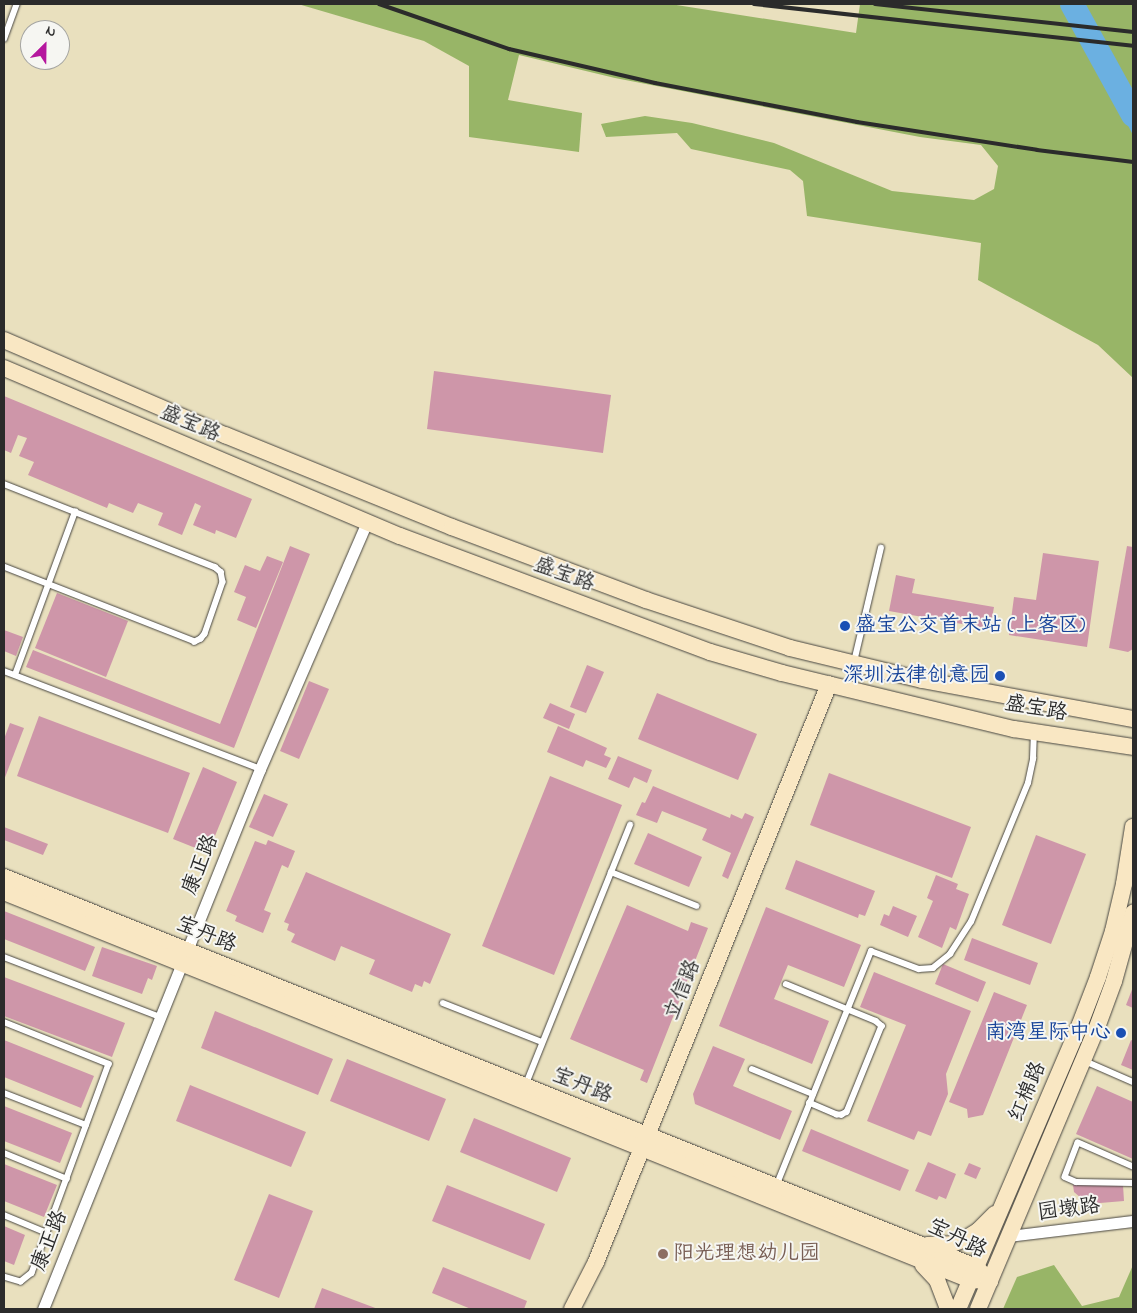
<!DOCTYPE html>
<html>
<head>
<meta charset="utf-8">
<style>
	body { margin:0 }
	#map { position:relative; width:1137px; height:1313px; overflow:hidden; background:#e9e0be; font-family:"Indie Flower","LXGW WenKai TC",sans-serif }
	div>[style] { position:absolute }
	.forest>* { inset:0; background:#98b567 }
	.water>* { inset:0; background:#6bb0e1 }
	.river>* { height:24px; margin:-12px; padding:0 12px; transform-origin:12px; border-radius:12px; background:#6bb0e1 }
	.building>* { inset:0; background:#ce96a9 }
	.roads { filter:drop-shadow(0 0 1px #484641) drop-shadow(0 0 1px #484641) }
	.lane>* { height:5.5px; margin:-2.75px; padding:0 2.75px; transform-origin:2.75px; border-radius:2.75px; background:#fff }
	.street>* { height:11px; margin:-5.5px; padding:0 5.5px; transform-origin:5.5px; border-radius:5.5px; background:#fff }
	.secondary>* { height:16px; margin:-8px; padding:0 8px; transform-origin:8px; border-radius:8px; background:#f9e7c3 }
	.rail>* { height:4px; margin:-2px; padding:0 2px; transform-origin:2px; border-radius:2px; background:#2b2b2b }
	.dots>* { width:14px; height:14px; translate:-50% -50%; box-sizing:border-box; border:2px solid #f6f6f2; border-radius:50% }
	span { translate:-50% -50%; white-space:nowrap; text-align:center; line-height:1.15; -webkit-text-stroke:4px #f6f6f2; paint-order:stroke }
	.street-label { font-size:21px; color:#2b2b2b }
	.transit-label { font-size:21px; color:#164399 }
	.left { translate:0 -50%; text-align:left }
	.right { translate:-100% -50%; text-align:right }
	.education-label { font-size:21px; color:#785e54 }
	.frame { position:absolute; inset:0; border:5px solid #2b2b2b; pointer-events:none }
	.north { position:absolute; left:20px; top:20px; width:50px; height:50px; box-sizing:border-box; background:#f6f6f2; border:1px solid #a5a5a2; border-radius:50%; rotate:23deg; font-size:14px; font-weight:700; line-height:20px; text-align:center; color:#2b2b2b }
	.north::after { content:''; display:block; margin:auto; width:18px; height:22px; background:#b5179e; clip-path:polygon(50% 0,100% 100%,50% 72%,0 100%) }
</style>
</head>
<body>
<div id="map">
	<div class="forest">
		<div style="clip-path:polygon(298px 4px,670px 4px,856px 33px,860px 4px,1133px 4px,1133px 378px,1098px 345px,978px 280px,981px 243px,807px 216px,803px 181px,790px 170px,691px 149px,677px 133px,606px 137px,601px 124px,645px 116px,692px 123px,774px 143px,892px 191px,974px 200px,994px 189px,998px 166px,981px 145px,920px 137px,615px 78px,519px 55px,508px 100px,582px 113px,579px 152px,469px 137px,469px 66px,424px 41px)"></div>
		<div style="clip-path:polygon(1054px 1265px,1082px 1306px,1119px 1297px,1133px 1265px,1133px 1309px,1003px 1309px,1017px 1277px)"></div>
	</div>
	<div class="water">
		<div style="clip-path:polygon(1101px 55px,1119px 77px,1133px 104px,1133px 135px,1104px 80px)"></div>
	</div>
	<div class="river">
		<div style="left:1072px;top:4px;width:127px;rotate:61.2deg"></div>
	</div>
	<div class="building">
		<div style="clip-path:polygon(434px 371px,611px 395px,603px 453px,427px 429px)"></div>
		<div style="clip-path:polygon(4px 396px,252px 499px,236px 538px,216px 530px,215px 534px,193px 525px,201px 506px,195px 503px,182px 535px,158px 525px,163px 513px,138px 503px,133px 513px,109px 503px,107px 508px,28px 475px,34px 462px,19px 456px,27px 438px,18px 435px,11px 453px,4px 450px)"></div>
		<div style="clip-path:polygon(290px 546px,310px 554px,234px 748px,26px 667px,33px 650px,220px 724px)"></div>
		<div style="clip-path:polygon(1127px 546px,1133px 547px,1133px 649px,1128px 652px,1109px 648px)"></div>
		<div style="clip-path:polygon(1043px 553px,1099px 561px,1087px 647px,1009px 635px,1014px 597px,1036px 600px)"></div>
		<div style="clip-path:polygon(267px 556px,283px 562px,256px 628px,237px 620px,246px 597px,234px 592px,245px 565px,260px 571px)"></div>
		<div style="clip-path:polygon(896px 575px,915px 579px,912px 593px,994px 607px,990px 629px,889px 611px)"></div>
		<div style="clip-path:polygon(57px 593px,128px 621px,106px 677px,35px 648px)"></div>
		<div style="clip-path:polygon(4px 630px,23px 637px,16px 656px,4px 651px)"></div>
		<div style="clip-path:polygon(587px 665px,604px 672px,586px 713px,570px 707px)"></div>
		<div style="clip-path:polygon(309px 681px,329px 689px,299px 759px,280px 751px)"></div>
		<div style="clip-path:polygon(657px 693px,757px 734px,738px 780px,638px 739px)"></div>
		<div style="clip-path:polygon(550px 703px,575px 714px,569px 729px,543px 718px)"></div>
		<div style="clip-path:polygon(39px 716px,190px 773px,168px 833px,17px 776px)"></div>
		<div style="clip-path:polygon(10px 723px,24px 728px,4px 780px,4px 739px)"></div>
		<div style="clip-path:polygon(558px 726px,607px 748px,604px 755px,611px 758px,606px 768px,586px 760px,583px 767px,547px 752px)"></div>
		<div style="clip-path:polygon(618px 756px,652px 770px,647px 783px,634px 777px,629px 788px,608px 779px)"></div>
		<div style="clip-path:polygon(203px 767px,237px 782px,208px 853px,173px 839px)"></div>
		<div style="clip-path:polygon(829px 773px,971px 827px,952px 878px,810px 825px)"></div>
		<div style="clip-path:polygon(550px 776px,622px 805px,554px 975px,482px 946px)"></div>
		<div style="clip-path:polygon(653px 786px,730px 818px,731px 814px,742px 819px,745px 813px,754px 817px,728px 879px,722px 876px,731px 853px,702px 840px,707px 829px,662px 811px,657px 823px,636px 815px,642px 802px,645px 803px)"></div>
		<div style="clip-path:polygon(264px 794px,288px 804px,273px 837px,249px 827px)"></div>
		<div style="clip-path:polygon(4px 827px,48px 844px,43px 855px,4px 840px)"></div>
		<div style="clip-path:polygon(648px 833px,702px 857px,689px 887px,634px 864px)"></div>
		<div style="clip-path:polygon(1036px 835px,1086px 854px,1051px 944px,1002px 925px)"></div>
		<div style="clip-path:polygon(268px 840px,295px 851px,288px 868px,282px 865px,264px 910px,271px 913px,263px 933px,235px 921px,237px 916px,226px 911px,255px 841px,266px 845px)"></div>
		<div style="clip-path:polygon(796px 860px,875px 891px,865px 916px,859px 914px,858px 918px,785px 889px)"></div>
		<div style="clip-path:polygon(306px 872px,451px 934px,430px 984px,424px 981px,422px 987px,415px 984px,412px 992px,369px 974px,375px 960px,341px 946px,335px 961px,291px 942px,295px 934px,287px 930px,289px 924px,284px 922px)"></div>
		<div style="clip-path:polygon(936px 875px,958px 884px,956px 889px,969px 894px,956px 930px,950px 927px,942px 948px,918px 937px,933px 901px,927px 898px)"></div>
		<div style="clip-path:polygon(627px 905px,688px 931px,691px 922px,708px 928px,647px 1083px,640px 1080px,644px 1070px,570px 1039px)"></div>
		<div style="clip-path:polygon(893px 906px,917px 916px,908px 937px,880px 925px,884px 914px,889px 916px)"></div>
		<div style="clip-path:polygon(766px 907px,861px 945px,844px 987px,788px 965px,774px 999px,829px 1021px,812px 1064px,719px 1026px)"></div>
		<div style="clip-path:polygon(4px 911px,95px 947px,85px 971px,4px 939px)"></div>
		<div style="clip-path:polygon(972px 938px,1038px 963px,1030px 985px,964px 960px)"></div>
		<div style="clip-path:polygon(102px 947px,157px 966px,152px 980px,148px 978px,142px 994px,92px 976px)"></div>
		<div style="clip-path:polygon(943px 964px,986px 982px,978px 1002px,935px 984px)"></div>
		<div style="clip-path:polygon(874px 972px,971px 1011px,946px 1074px,948px 1094px,931px 1136px,918px 1131px,914px 1140px,867px 1121px,906px 1025px,860px 1007px)"></div>
		<div style="clip-path:polygon(4px 977px,125px 1023px,112px 1057px,4px 1016px)"></div>
		<div style="clip-path:polygon(1133px 987px,1133px 1008px,1126px 1005px)"></div>
		<div style="clip-path:polygon(994px 992px,1027px 1005px,983px 1115px,968px 1118px,967px 1109px,949px 1102px)"></div>
		<div style="clip-path:polygon(215px 1011px,333px 1059px,318px 1095px,201px 1048px)"></div>
		<div style="clip-path:polygon(4px 1040px,94px 1076px,81px 1108px,4px 1077px)"></div>
		<div style="clip-path:polygon(1131px 1040px,1133px 1041px,1133px 1070px,1121px 1065px)"></div>
		<div style="clip-path:polygon(713px 1046px,745px 1059px,733px 1086px,792px 1111px,780px 1140px,695px 1104px,693px 1094px)"></div>
		<div style="clip-path:polygon(347px 1059px,446px 1099px,429px 1141px,330px 1101px)"></div>
		<div style="clip-path:polygon(190px 1085px,306px 1132px,291px 1167px,176px 1121px)"></div>
		<div style="clip-path:polygon(1097px 1086px,1133px 1102px,1133px 1159px,1076px 1134px)"></div>
		<div style="clip-path:polygon(4px 1106px,72px 1133px,60px 1163px,4px 1141px)"></div>
		<div style="clip-path:polygon(474px 1118px,571px 1158px,557px 1192px,460px 1152px)"></div>
		<div style="clip-path:polygon(811px 1129px,909px 1170px,900px 1191px,802px 1151px)"></div>
		<div style="clip-path:polygon(928px 1162px,956px 1174px,946px 1199px,939px 1196px,937px 1200px,915px 1191px)"></div>
		<div style="clip-path:polygon(969px 1163px,981px 1168px,976px 1179px,964px 1174px)"></div>
		<div style="clip-path:polygon(4px 1164px,57px 1185px,44px 1217px,4px 1201px)"></div>
		<div style="clip-path:polygon(447px 1185px,545px 1224px,530px 1260px,432px 1221px)"></div>
		<div style="clip-path:polygon(1073px 1185px,1123px 1185px,1124px 1201px,1088px 1204px,1074px 1192px)"></div>
		<div style="clip-path:polygon(269px 1194px,313px 1211px,279px 1298px,234px 1280px)"></div>
		<div style="clip-path:polygon(4px 1226px,25px 1235px,14px 1265px,4px 1261px)"></div>
		<div style="clip-path:polygon(443px 1267px,527px 1301px,524px 1309px,471px 1309px,432px 1293px)"></div>
		<div style="clip-path:polygon(322px 1288px,378px 1309px,314px 1309px)"></div>
	</div>
	<div class="roads">
		<div class="lane">
			<div style="left:4px;top:39px;width:37px;rotate:-70deg"></div>
			<div style="left:4px;top:484px;width:227px;rotate:21.5deg"></div>
			<div style="left:215px;top:567px;width:8px;rotate:40deg"></div>
			<div style="left:221px;top:572px;width:10px;rotate:79deg"></div>
			<div style="left:223px;top:582px;width:55px;rotate:109.1deg"></div>
			<div style="left:205px;top:634px;width:6px;rotate:129deg"></div>
			<div style="left:201px;top:639px;width:7px;rotate:153deg"></div>
			<div style="left:195px;top:642px;width:205px;rotate:-158.6deg"></div>
			<div style="left:854px;top:662px;width:117px;rotate:-76.7deg"></div>
			<div style="left:4px;top:671px;width:274px;rotate:20.9deg"></div>
			<div style="left:15px;top:675px;width:174px;rotate:-69.8deg"></div>
			<div style="left:611px;top:872px;width:92px;rotate:21.6deg"></div>
			<div style="left:4px;top:957px;width:167px;rotate:21deg"></div>
			<div style="left:786px;top:984px;width:97px;rotate:22.3deg"></div>
			<div style="left:876px;top:1021px;width:8px;rotate:40deg"></div>
			<div style="left:882px;top:1026px;width:93px;rotate:112.1deg"></div>
			<div style="left:847px;top:1112px;width:6px;rotate:149deg"></div>
			<div style="left:842px;top:1115px;width:5px;rotate:180deg"></div>
			<div style="left:837px;top:1115px;width:30px;rotate:-157deg"></div>
			<div style="left:443px;top:1003px;width:106px;rotate:21.5deg"></div>
			<div style="left:4px;top:1022px;width:113px;rotate:21.8deg"></div>
			<div style="left:109px;top:1064px;width:223px;rotate:110.2deg"></div>
			<div style="left:32px;top:1273px;width:14px;rotate:141deg"></div>
			<div style="left:21px;top:1282px;width:18px;rotate:-164deg"></div>
			<div style="left:1085px;top:1061px;width:52px;rotate:23.6deg"></div>
			<div style="left:752px;top:1069px;width:66px;rotate:22.3deg"></div>
			<div style="left:526px;top:1084px;width:279px;rotate:-68.1deg"></div>
			<div style="left:4px;top:1093px;width:88px;rotate:21.3deg"></div>
			<div style="left:4px;top:1153px;width:68px;rotate:22.4deg"></div>
			<div style="left:1133px;top:1167px;width:60px;rotate:-156.4deg"></div>
			<div style="left:1078px;top:1143px;width:36px;rotate:111deg"></div>
			<div style="left:1065px;top:1177px;width:12px;rotate:24deg"></div>
			<div style="left:1076px;top:1182px;width:57px;rotate:1deg"></div>
			<div style="left:777px;top:1184px;width:251px;rotate:-68deg"></div>
			<div style="left:871px;top:951px;width:51px;rotate:20.6deg"></div>
			<div style="left:919px;top:969px;width:14px;rotate:-4deg"></div>
			<div style="left:933px;top:968px;width:22px;rotate:-39deg"></div>
			<div style="left:950px;top:954px;width:38px;rotate:-57deg"></div>
			<div style="left:971px;top:922px;width:150px;rotate:-67.7deg"></div>
			<div style="left:1028px;top:783px;width:25px;rotate:-78deg"></div>
			<div style="left:1033px;top:759px;width:26px;rotate:-88deg"></div>
			<div style="left:4px;top:1215px;width:47px;rotate:22.7deg"></div>
		</div>
		<div class="street">
			<div style="left:1009px;top:1236px;width:125px;rotate:-6.9deg"></div>
			<div style="left:43px;top:1309px;width:582px;rotate:-68.11deg"></div>
			<div style="left:260px;top:769px;width:269px;rotate:-66.6deg"></div>
		</div>
		<div class="secondary">
			<div style="left:4px;top:340px;width:241px;rotate:23.3deg"></div>
			<div style="left:225px;top:435px;width:245px;rotate:22.1deg"></div>
			<div style="left:452px;top:527px;width:207px;rotate:20.6deg"></div>
			<div style="left:646px;top:600px;width:152px;rotate:18.4deg"></div>
			<div style="left:790px;top:648px;width:136px;rotate:13.6deg"></div>
			<div style="left:922px;top:680px;width:215px;rotate:10.5deg"></div>
			<div style="left:4px;top:368px;width:430px;rotate:23deg"></div>
			<div style="left:400px;top:536px;width:331px;rotate:20.5deg"></div>
			<div style="left:710px;top:652px;width:75px;rotate:16.3deg"></div>
			<div style="left:782px;top:673px;width:239px;rotate:13.6deg"></div>
			<div style="left:1014px;top:729px;width:120px;rotate:8.6deg"></div>
			<div style="left:4px;top:877px;width:1047px;rotate:21.86deg"></div>
			<div style="left:976px;top:1267px;width:20px;rotate:45deg"></div>
			<div style="left:4px;top:892px;width:1041px;rotate:21.88deg"></div>
			<div style="left:970px;top:1280px;width:20px;rotate:3deg"></div>
			<div style="left:927px;top:1245px;width:25px;rotate:-2deg"></div>
			<div style="left:952px;top:1244px;width:14px;rotate:-21deg"></div>
			<div style="left:965px;top:1239px;width:15px;rotate:-32deg"></div>
			<div style="left:978px;top:1231px;width:24px;rotate:-45deg"></div>
			<div style="left:923px;top:1265px;width:21px;rotate:47deg"></div>
			<div style="left:937px;top:1280px;width:31px;rotate:69deg"></div>
			<div style="left:572px;top:1309px;width:53px;rotate:-62.9deg"></div>
			<div style="left:596px;top:1262px;width:623px;rotate:-68.04deg"></div>
			<div style="left:958px;top:1309px;width:310px;rotate:-66.8deg"></div>
			<div style="left:1080px;top:1024px;width:50px;rotate:-69deg"></div>
			<div style="left:1098px;top:977px;width:48px;rotate:-71.9deg"></div>
			<div style="left:1113px;top:931px;width:48px;rotate:-76.8deg"></div>
			<div style="left:1124px;top:884px;width:58px;rotate:-81deg"></div>
			<div style="left:978px;top:1309px;width:303px;rotate:-67.1deg"></div>
			<div style="left:1096px;top:1030px;width:52px;rotate:-69.8deg"></div>
			<div style="left:1114px;top:981px;width:71px;rotate:-74.4deg"></div>
		</div>
	</div>
	<div class="rail">
		<div style="left:379px;top:4px;width:138px;rotate:19.1deg"></div>
		<div style="left:509px;top:49px;width:150px;rotate:13.1deg"></div>
		<div style="left:655px;top:83px;width:206px;rotate:10.9deg"></div>
		<div style="left:857px;top:122px;width:182px;rotate:8.8deg"></div>
		<div style="left:1037px;top:150px;width:97px;rotate:7.1deg"></div>
		<div style="left:754px;top:4px;width:381px;rotate:6.3deg"></div>
		<div style="left:875px;top:4px;width:260px;rotate:6.2deg"></div>
	</div>
	<div class="dots">
		<div style="left:845px;top:626px;background:#1a4fb4"></div>
		<div style="left:1000px;top:676px;background:#1a4fb4"></div>
		<div style="left:1121px;top:1033px;background:#1a4fb4"></div>
		<div style="left:663px;top:1254px;background:#8d6e63"></div>
	</div>
	<div class="street-label">
		<span style="left:190px;top:424px;rotate:23deg">盛宝路</span>
		<span style="left:564px;top:575px;rotate:20deg">盛宝路</span>
		<span style="left:1036px;top:709px;rotate:10deg">盛宝路</span>
		<span style="left:201px;top:865px;rotate:-68deg">康正路</span>
		<span style="left:206px;top:935px;rotate:22deg">宝丹路</span>
		<span style="left:683px;top:990px;rotate:-68deg">立信路</span>
		<span style="left:582px;top:1086px;rotate:22deg">宝丹路</span>
		<span style="left:1028px;top:1092px;rotate:-67deg">红棉路</span>
		<span style="left:1069px;top:1210px;rotate:-7deg">园墩路</span>
		<span style="left:957px;top:1239px;rotate:26deg">宝丹路</span>
		<span style="left:50px;top:1241px;rotate:-68deg">康正路</span>
	</div>
	<div class="transit-label">
		<span class="left" style="left:855px;top:626px">盛宝公交首末站 (上客区)</span>
		<span class="right" style="left:990px;top:676px">深圳法律创意园</span>
		<span class="right" style="left:1111px;top:1033px">南湾星际中心</span>
	</div>
	<div class="education-label">
		<span class="left" style="left:673px;top:1254px">阳光理想幼儿园</span>
	</div>
	<div class="frame"></div>
	<div class="north">N</div>
</div>
</body>
</html>
